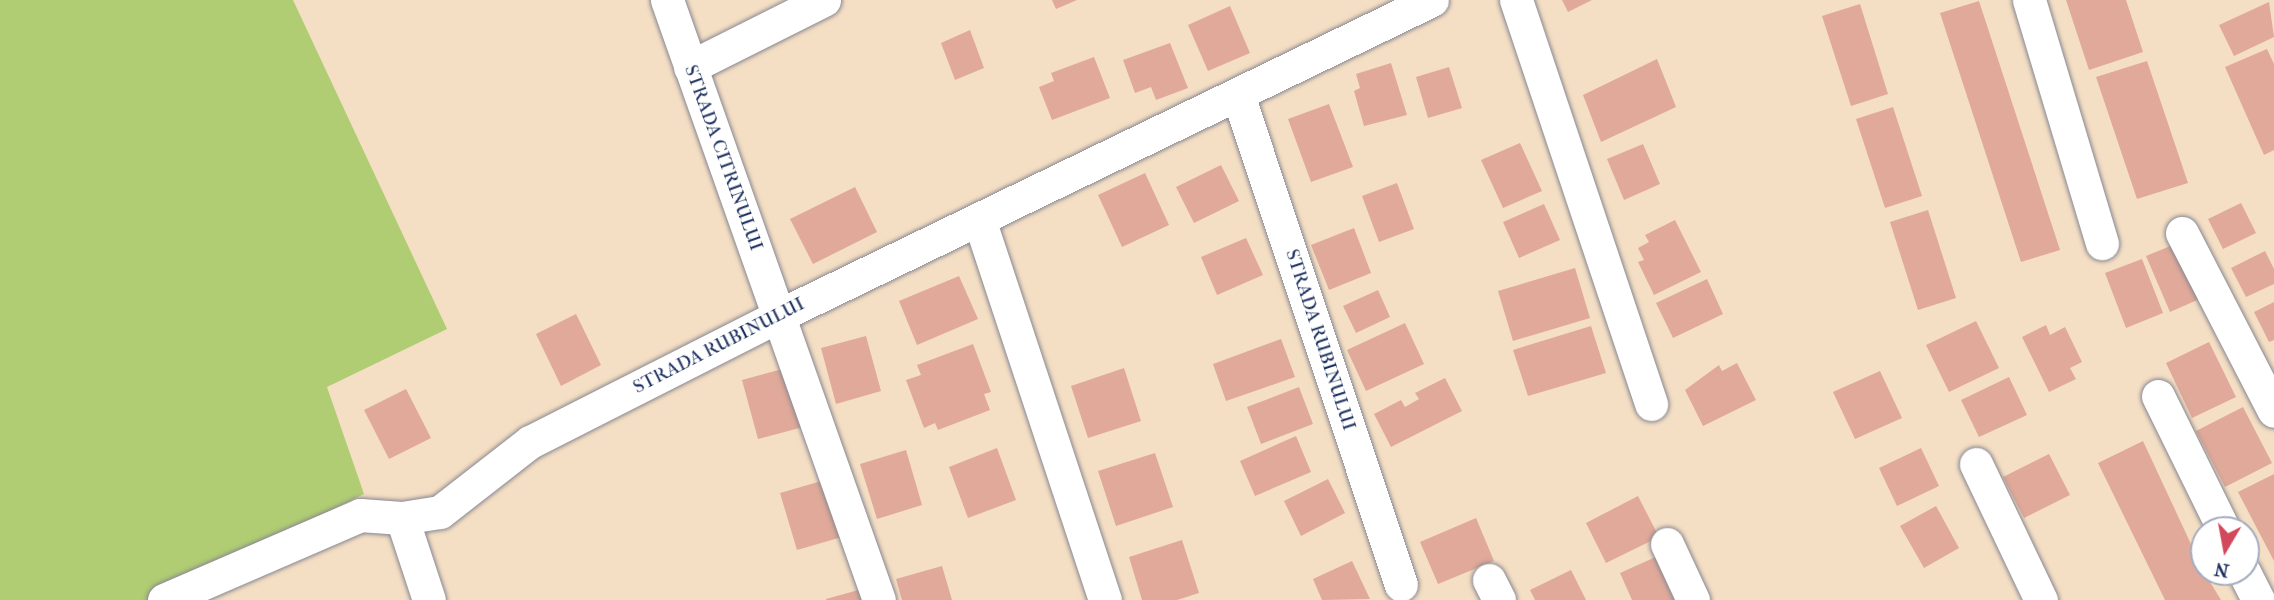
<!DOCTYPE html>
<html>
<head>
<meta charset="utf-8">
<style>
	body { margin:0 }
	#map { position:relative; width:2274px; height:600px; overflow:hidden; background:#f5dfc4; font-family:"IM FELL French Canon",serif }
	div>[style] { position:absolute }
	.green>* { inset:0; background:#b0cd73 }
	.building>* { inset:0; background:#e0a999 }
	.roads { filter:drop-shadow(0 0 2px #888791) drop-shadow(0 0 2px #888791) }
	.minor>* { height:33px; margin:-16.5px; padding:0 16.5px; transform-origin:16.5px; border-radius:16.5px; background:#fff }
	span { translate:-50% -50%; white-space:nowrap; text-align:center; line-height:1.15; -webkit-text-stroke:5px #fff; paint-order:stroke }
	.street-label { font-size:19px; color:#1b2f5e }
	.north { position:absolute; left:2190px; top:516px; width:70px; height:70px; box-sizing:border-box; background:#fff; border:2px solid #a4acbf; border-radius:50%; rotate:190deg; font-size:19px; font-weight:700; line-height:28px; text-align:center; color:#1b2f5e }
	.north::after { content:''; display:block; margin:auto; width:24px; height:32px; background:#d1495b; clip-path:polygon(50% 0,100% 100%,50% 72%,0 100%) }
</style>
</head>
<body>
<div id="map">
	<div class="green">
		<div style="clip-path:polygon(0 0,293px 0,447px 329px,327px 387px,364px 494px,150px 600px,0 600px)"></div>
	</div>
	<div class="building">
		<div style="clip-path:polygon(1052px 0,1077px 0,1056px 9px)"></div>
		<div style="clip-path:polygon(1562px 0,1592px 0,1568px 12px)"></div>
		<div style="clip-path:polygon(2066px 0,2126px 0,2143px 52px,2089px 70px)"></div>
		<div style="clip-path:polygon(1979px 1px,2060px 250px,2021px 262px,1940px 13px)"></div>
		<div style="clip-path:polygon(2269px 2px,2274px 37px,2234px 56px,2219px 25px)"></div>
		<div style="clip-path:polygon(1860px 4px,1888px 94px,1851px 106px,1822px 16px)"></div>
		<div style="clip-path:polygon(1230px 6px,1250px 53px,1208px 71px,1188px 25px)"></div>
		<div style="clip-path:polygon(970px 30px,984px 68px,955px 80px,941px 43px)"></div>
		<div style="clip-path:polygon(1170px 43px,1188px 88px,1156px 100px,1151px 87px,1135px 93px,1123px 60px)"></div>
		<div style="clip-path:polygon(2267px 49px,2274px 64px,2274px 150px,2264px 155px,2225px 67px)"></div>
		<div style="clip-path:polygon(1094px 57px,1110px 98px,1052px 120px,1039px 87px,1054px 81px,1051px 73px)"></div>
		<div style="clip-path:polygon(1657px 59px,1676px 107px,1601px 142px,1583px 95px)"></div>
		<div style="clip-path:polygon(2147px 61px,2188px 183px,2137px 199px,2096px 77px)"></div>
		<div style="clip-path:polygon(1391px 63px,1407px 115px,1364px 126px,1354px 91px,1360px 88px,1356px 74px)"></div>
		<div style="clip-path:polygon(1449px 67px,1462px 108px,1428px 118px,1416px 77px)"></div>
		<div style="clip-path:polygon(1329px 104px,1353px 167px,1311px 182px,1288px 119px)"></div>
		<div style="clip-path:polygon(1893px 107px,1922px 196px,1885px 208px,1856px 119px)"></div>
		<div style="clip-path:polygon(1520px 143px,1542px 191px,1503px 208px,1481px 160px)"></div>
		<div style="clip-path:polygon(1643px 144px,1660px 184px,1624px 200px,1607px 159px)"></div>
		<div style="clip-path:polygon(1221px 165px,1239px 201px,1194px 223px,1176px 187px)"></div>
		<div style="clip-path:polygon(1145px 173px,1169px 225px,1122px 247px,1098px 195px)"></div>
		<div style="clip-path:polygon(1397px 183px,1414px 229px,1379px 242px,1362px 196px)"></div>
		<div style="clip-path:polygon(855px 187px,877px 232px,813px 264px,790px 219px)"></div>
		<div style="clip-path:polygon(2241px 203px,2256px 233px,2223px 249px,2208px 219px)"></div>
		<div style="clip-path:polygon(1544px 204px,1560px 240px,1519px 258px,1503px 222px)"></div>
		<div style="clip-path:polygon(1928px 210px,1956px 298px,1918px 310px,1890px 222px)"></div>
		<div style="clip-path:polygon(1675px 220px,1701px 272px,1654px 295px,1638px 262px,1644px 260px,1638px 248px,1649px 242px,1645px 235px)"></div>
		<div style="clip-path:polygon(1354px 228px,1371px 273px,1329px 290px,1311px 245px)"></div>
		<div style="clip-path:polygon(1246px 238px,1263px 275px,1217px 295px,1201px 257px)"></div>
		<div style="clip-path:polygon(2180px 242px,2204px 297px,2170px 312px,2146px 256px)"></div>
		<div style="clip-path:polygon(2265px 251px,2274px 269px,2274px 284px,2246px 297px,2231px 268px)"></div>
		<div style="clip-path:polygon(2142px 259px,2163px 313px,2126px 328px,2105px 273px)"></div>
		<div style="clip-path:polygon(1575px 268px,1590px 318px,1513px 341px,1498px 291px)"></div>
		<div style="clip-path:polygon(959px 276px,978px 319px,917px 345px,899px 301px)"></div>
		<div style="clip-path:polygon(1707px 279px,1723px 314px,1673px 338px,1656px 303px)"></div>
		<div style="clip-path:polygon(1378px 290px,1390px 317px,1356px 333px,1343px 306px)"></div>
		<div style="clip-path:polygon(2274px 302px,2274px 340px,2269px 342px,2254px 312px)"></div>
		<div style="clip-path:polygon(576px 314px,601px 365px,561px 386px,536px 334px)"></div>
		<div style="clip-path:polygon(1976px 321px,1999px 368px,1949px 392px,1926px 345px)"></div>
		<div style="clip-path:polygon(1405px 323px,1424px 364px,1366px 391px,1347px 350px)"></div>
		<div style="clip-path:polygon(2046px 325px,2050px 335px,2065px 327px,2082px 362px,2070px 368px,2076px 379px,2049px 392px,2022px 337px)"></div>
		<div style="clip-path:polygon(1591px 326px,1606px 373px,1528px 396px,1513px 350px)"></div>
		<div style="clip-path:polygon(866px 336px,881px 391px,836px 404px,821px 348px)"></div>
		<div style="clip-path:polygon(1281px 339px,1295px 377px,1226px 401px,1213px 364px)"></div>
		<div style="clip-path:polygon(2209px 342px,2236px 397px,2192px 418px,2166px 363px)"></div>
		<div style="clip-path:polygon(973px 344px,991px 392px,984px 394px,990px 410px,938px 430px,935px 423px,924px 428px,906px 380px,921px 375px,917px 365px)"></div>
		<div style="clip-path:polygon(1737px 363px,1756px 400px,1703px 426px,1685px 390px,1719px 365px,1722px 371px)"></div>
		<div style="clip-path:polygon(790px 367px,807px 426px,758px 439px,742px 380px)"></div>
		<div style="clip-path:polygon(1124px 368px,1141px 421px,1088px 438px,1071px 386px)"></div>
		<div style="clip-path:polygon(1880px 371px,1902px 418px,1855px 439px,1833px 392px)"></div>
		<div style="clip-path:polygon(2009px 377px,2027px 415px,1979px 437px,1961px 400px)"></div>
		<div style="clip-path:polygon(1445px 378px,1462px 411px,1391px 447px,1374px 414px,1401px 400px,1405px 407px,1419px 399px,1415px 393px)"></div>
		<div style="clip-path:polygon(1299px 387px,1313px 424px,1261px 444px,1247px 407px)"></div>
		<div style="clip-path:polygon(406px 389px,431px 438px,389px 459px,364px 410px)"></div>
		<div style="clip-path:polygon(2243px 407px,2272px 463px,2225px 487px,2196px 431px)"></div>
		<div style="clip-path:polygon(1296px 436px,1311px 472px,1255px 496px,1240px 461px)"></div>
		<div style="clip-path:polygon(2143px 441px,2204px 572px,2221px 600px,2165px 600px,2098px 463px)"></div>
		<div style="clip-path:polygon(997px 448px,1016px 500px,968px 518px,949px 467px)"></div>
		<div style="clip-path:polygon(1921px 448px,1939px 486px,1897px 506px,1879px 468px)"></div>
		<div style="clip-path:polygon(906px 450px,922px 505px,877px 519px,860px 464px)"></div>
		<div style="clip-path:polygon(1155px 453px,1173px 507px,1116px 526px,1098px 471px)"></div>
		<div style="clip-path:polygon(2049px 454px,2070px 495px,2024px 518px,2003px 477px)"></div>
		<div style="clip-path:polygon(2274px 474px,2274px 561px,2238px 492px)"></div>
		<div style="clip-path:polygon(1328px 479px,1345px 513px,1301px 536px,1284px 501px)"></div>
		<div style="clip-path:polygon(825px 480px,842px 537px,797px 550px,780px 493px)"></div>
		<div style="clip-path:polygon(1638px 496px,1659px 537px,1606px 563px,1586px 523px)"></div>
		<div style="clip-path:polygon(1936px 506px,1959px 548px,1924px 568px,1900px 526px)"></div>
		<div style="clip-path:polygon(1476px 518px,1494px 561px,1438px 584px,1420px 542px)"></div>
		<div style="clip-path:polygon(1182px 540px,1199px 593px,1177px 600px,1142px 600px,1129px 557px)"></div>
		<div style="clip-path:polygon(1660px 555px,1681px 600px,1632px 600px,1620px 573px)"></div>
		<div style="clip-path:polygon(1352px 561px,1370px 599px,1322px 600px,1313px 579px)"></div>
		<div style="clip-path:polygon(942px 566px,952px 600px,902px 600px,896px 579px)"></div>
		<div style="clip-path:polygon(1571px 570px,1586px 600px,1535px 600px,1530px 590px)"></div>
		<div style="clip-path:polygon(862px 589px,865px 600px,826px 600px,826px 599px)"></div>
	</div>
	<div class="roads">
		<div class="minor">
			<div style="left:667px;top:0;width:636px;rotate:70.54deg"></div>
			<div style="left:1516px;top:0;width:426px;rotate:71.5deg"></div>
			<div style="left:2029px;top:0;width:254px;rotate:73.3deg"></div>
			<div style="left:690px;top:67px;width:150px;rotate:-26.6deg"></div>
			<div style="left:1238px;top:95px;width:516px;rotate:71.6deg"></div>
			<div style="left:979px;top:219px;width:401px;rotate:71.7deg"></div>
			<div style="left:2182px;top:233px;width:200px;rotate:62.7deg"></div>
			<div style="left:2158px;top:396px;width:149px;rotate:63.8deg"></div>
			<div style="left:1976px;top:464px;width:151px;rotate:64.5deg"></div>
			<div style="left:402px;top:518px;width:86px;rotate:71.8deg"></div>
			<div style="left:1667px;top:544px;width:62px;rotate:65.1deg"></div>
			<div style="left:2244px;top:572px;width:31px;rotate:63deg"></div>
			<div style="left:1489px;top:580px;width:22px;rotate:63deg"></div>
			<div style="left:164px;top:600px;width:214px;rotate:-23.4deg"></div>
			<div style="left:360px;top:515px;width:42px;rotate:4.1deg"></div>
			<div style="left:402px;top:518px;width:38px;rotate:-9deg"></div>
			<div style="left:440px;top:512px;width:114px;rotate:-37.9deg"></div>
			<div style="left:530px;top:442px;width:280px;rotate:-26.9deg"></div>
			<div style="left:780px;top:315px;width:724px;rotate:-25.79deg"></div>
		</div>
	</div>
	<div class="street-label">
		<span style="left:723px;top:158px;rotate:70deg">STRADA CITRINULUI</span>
		<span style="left:1320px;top:340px;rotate:72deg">STRADA RUBINULUI</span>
		<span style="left:719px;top:346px;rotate:-27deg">STRADA RUBINULUI</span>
	</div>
	<div class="north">N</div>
</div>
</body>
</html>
